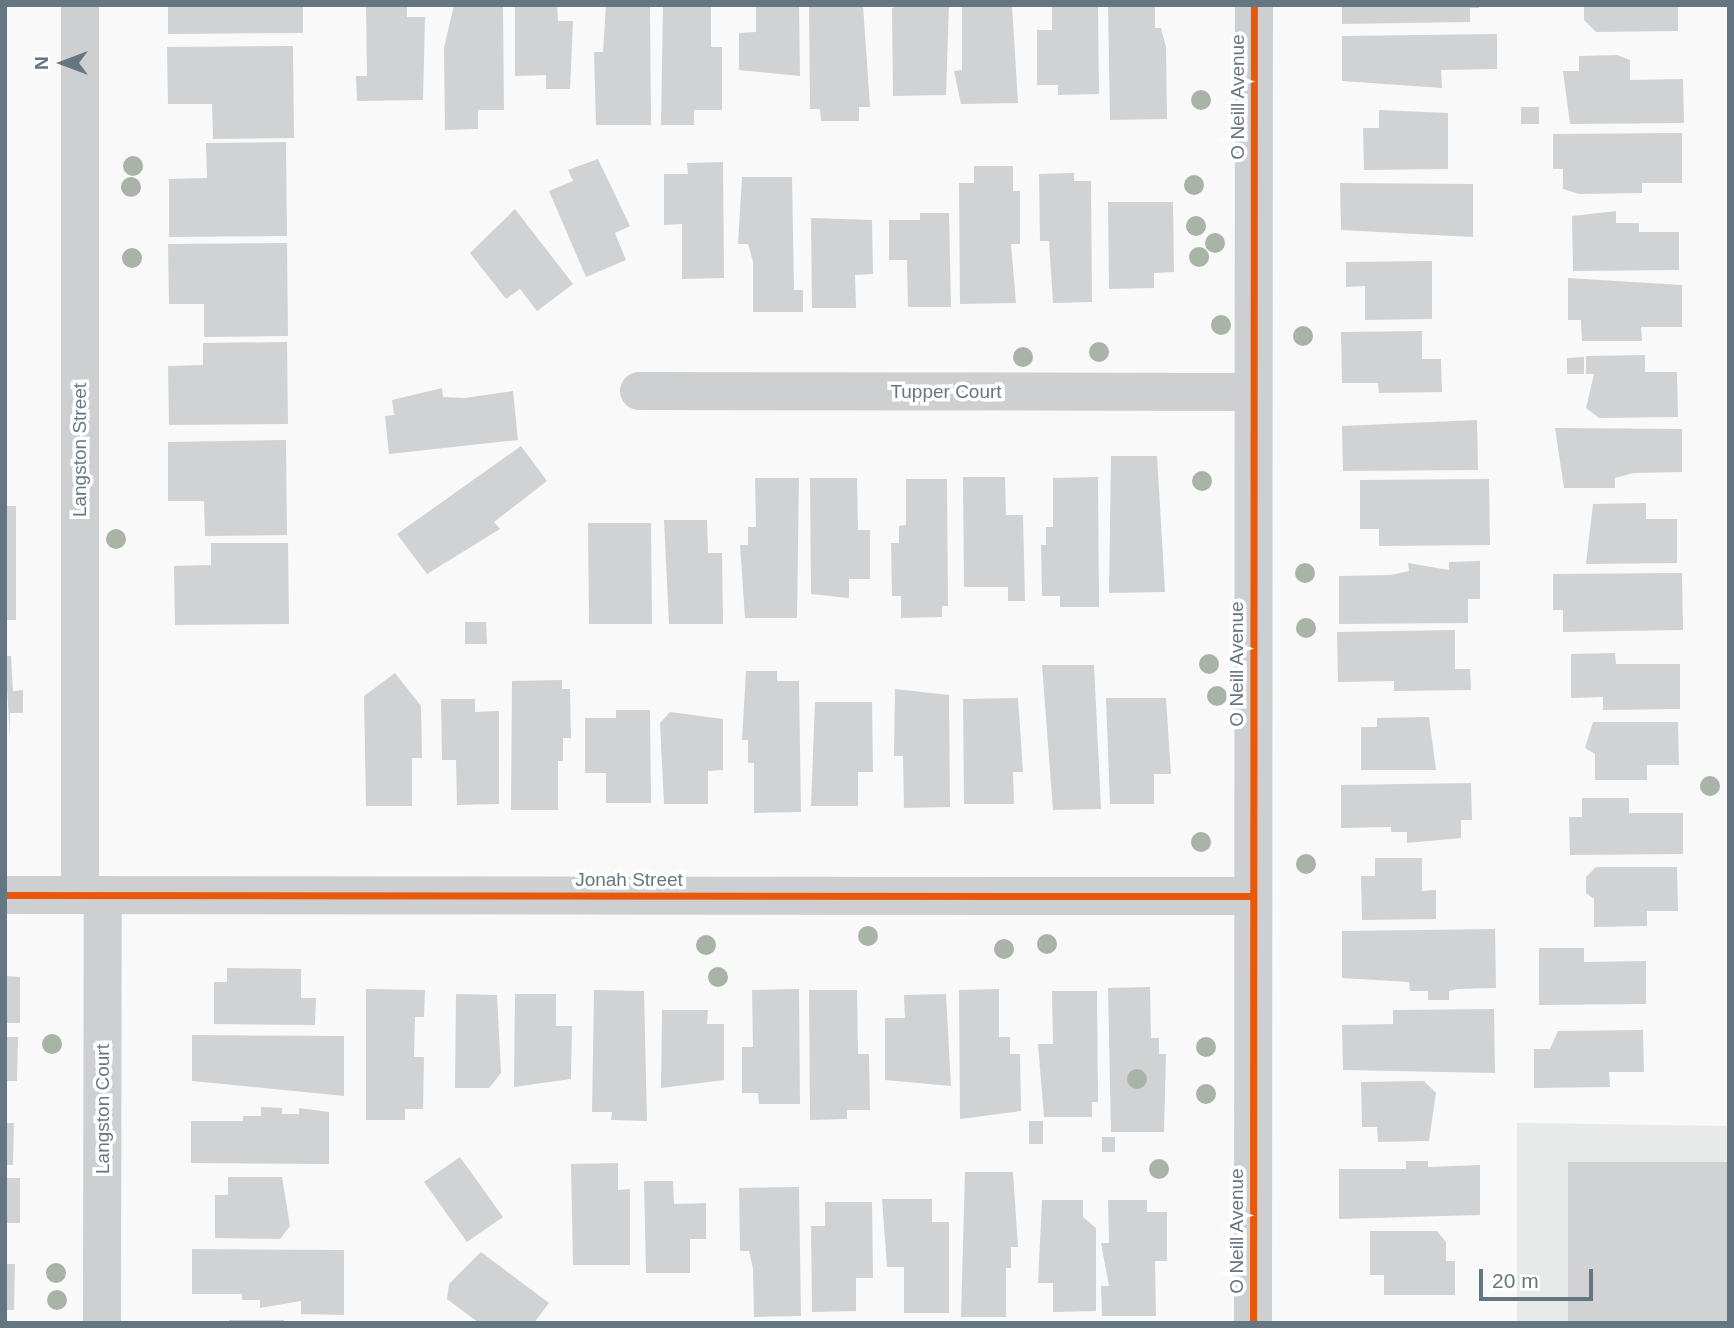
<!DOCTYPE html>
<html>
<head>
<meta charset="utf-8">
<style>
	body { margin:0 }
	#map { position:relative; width:1734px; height:1328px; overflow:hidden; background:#f9f9f9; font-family:Arial,sans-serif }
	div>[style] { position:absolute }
	.built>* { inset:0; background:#e8e9e9 }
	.building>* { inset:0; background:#d0d2d3 }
	.minor>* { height:38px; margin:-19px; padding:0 19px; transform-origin:19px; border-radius:19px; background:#cecfd0 }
	.cycleway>* { height:7px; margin:-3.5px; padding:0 3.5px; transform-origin:3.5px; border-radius:3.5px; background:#e8590c }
	.trees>* { width:20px; height:20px; margin:-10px; border-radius:50%; background:#a9b3a7 }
	span { translate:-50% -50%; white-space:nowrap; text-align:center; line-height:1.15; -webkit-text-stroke:7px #fff; paint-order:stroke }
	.street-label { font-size:19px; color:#657683 }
	.frame { position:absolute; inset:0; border:7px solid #657683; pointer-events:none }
	.north { position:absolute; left:28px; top:28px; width:70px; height:70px; -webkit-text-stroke:5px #fff; paint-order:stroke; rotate:270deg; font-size:19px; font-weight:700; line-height:28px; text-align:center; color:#657683 }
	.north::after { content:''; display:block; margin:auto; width:24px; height:32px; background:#657683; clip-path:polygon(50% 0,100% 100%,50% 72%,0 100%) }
	.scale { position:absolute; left:1479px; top:1269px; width:114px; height:32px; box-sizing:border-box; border:4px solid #657683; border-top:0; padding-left:9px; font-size:21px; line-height:24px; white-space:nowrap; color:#657683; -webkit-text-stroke:5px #fff; paint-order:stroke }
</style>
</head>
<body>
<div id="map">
	<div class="built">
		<div style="clip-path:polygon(1517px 1123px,1729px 1126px,1729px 1323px,1517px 1323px)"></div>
	</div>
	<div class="building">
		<div style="clip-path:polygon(168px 5px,303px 5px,303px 33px,168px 34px)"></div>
		<div style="clip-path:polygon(366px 5px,407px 5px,407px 17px,425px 17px,423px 100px,357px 101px,356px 76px,367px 76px)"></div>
		<div style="clip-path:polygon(454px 5px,503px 5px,504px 110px,478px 110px,478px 129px,445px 130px,444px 48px)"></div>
		<div style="clip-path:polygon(515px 5px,557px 5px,558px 21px,573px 21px,570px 89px,546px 89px,546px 75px,515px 76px)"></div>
		<div style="clip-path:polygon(606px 5px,650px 5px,651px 125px,596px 125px,594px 52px,603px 52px)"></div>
		<div style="clip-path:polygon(663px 5px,711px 5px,711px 47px,722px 47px,722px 110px,694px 110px,694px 125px,661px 125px)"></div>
		<div style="clip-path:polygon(756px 5px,799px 5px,800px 76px,739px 70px,739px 33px,756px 32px)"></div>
		<div style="clip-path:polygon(809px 5px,863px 5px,870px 107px,859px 107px,859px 121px,821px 121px,820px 109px,810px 109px)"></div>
		<div style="clip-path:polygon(904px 5px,949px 5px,946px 95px,893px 96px,892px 8px)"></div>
		<div style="clip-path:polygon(962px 5px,1012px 5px,1018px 103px,961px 104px,954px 71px,962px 70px)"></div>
		<div style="clip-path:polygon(1052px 5px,1098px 5px,1099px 94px,1058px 95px,1058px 85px,1037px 85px,1037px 30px,1052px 30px)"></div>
		<div style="clip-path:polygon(1108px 5px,1155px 5px,1155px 28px,1161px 28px,1166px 47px,1167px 119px,1110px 120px)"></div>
		<div style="clip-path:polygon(1342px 5px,1479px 5px,1479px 8px,1470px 8px,1470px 22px,1342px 24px)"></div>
		<div style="clip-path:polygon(1584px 5px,1678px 5px,1678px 31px,1596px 32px,1584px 20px)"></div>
		<div style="clip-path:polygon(1497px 34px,1497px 69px,1441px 70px,1442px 88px,1342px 81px,1342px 36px)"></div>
		<div style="clip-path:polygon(293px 46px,294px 138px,213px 139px,212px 104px,168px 104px,167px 47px)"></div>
		<div style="clip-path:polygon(1617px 55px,1630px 60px,1630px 80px,1683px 79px,1684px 123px,1570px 124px,1563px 71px,1579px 71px,1579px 56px)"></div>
		<div style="clip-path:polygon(1521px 107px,1539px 107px,1539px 124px,1521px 124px)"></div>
		<div style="clip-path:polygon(1379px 110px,1448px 113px,1448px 169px,1364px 170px,1363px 128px,1379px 128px)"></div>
		<div style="clip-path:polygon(1682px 133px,1682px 183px,1642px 183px,1642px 193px,1579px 194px,1563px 189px,1563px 169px,1553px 169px,1553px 134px)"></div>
		<div style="clip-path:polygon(286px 142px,287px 236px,169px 237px,169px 179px,207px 178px,206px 143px)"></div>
		<div style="clip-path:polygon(598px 159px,630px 226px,615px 233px,626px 260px,586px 277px,549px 191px,573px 181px,568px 170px)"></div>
		<div style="clip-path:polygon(723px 162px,724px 278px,682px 279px,682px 224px,664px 225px,664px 174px,688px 174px,687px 163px)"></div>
		<div style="clip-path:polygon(974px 166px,1013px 166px,1013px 191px,1020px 191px,1020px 244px,1011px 244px,1016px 303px,960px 304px,959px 183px,974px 183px)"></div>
		<div style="clip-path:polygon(1074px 173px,1074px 181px,1091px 181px,1092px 302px,1053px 303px,1049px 241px,1040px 241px,1039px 174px)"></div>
		<div style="clip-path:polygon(742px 177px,792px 177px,794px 290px,803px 290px,803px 312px,753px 312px,753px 262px,748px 244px,738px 244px)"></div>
		<div style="clip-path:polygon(1340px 183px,1473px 184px,1473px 237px,1341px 230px)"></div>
		<div style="clip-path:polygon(1108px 202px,1173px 202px,1174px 272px,1154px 273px,1154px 288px,1109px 289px)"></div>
		<div style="clip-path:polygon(515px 209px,573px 284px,537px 311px,520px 289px,506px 299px,470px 253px)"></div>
		<div style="clip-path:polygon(1616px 211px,1616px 223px,1639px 223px,1639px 232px,1679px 232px,1679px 270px,1573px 271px,1572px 216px)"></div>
		<div style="clip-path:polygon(920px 213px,949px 213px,951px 307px,908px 307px,907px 260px,889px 260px,889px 220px,920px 220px)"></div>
		<div style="clip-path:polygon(811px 218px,872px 220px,873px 274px,855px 275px,856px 308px,812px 308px)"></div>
		<div style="clip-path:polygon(287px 243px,288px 336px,204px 337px,204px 304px,169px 304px,168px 244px)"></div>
		<div style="clip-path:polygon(1432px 261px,1432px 319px,1365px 320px,1365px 286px,1346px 287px,1346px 262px)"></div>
		<div style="clip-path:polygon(1568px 278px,1682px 285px,1682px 327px,1641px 327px,1642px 341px,1582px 341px,1581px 320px,1568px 320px)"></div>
		<div style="clip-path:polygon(1422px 331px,1422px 359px,1441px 359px,1442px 392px,1379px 393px,1378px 383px,1342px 383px,1341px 332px)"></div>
		<div style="clip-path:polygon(287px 342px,288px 424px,169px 425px,168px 366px,203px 365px,203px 343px)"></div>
		<div style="clip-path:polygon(1645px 355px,1645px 372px,1677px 372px,1678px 417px,1599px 418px,1586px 408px,1594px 374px,1586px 374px,1586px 356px)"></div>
		<div style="clip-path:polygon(1584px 357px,1584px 374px,1567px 374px,1567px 358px)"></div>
		<div style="clip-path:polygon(442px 388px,443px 397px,464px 398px,513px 391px,518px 440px,389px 454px,385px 416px,394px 415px,392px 400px)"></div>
		<div style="clip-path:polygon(1477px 420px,1478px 470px,1343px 471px,1342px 426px)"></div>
		<div style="clip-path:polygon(1555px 428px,1682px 429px,1682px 472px,1634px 473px,1615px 478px,1615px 488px,1564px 488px)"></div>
		<div style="clip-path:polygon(286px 440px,287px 535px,205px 536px,204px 501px,168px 501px,168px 442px)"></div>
		<div style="clip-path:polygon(521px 446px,547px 481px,494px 522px,500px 529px,427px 574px,397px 534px)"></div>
		<div style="clip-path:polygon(1111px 456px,1157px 456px,1165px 592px,1109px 593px)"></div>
		<div style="clip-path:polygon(963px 477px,1005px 477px,1006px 515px,1023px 515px,1025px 601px,1008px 601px,1008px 587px,964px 587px)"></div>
		<div style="clip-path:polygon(1098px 477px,1099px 607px,1060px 607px,1060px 596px,1042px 596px,1041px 545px,1046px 545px,1046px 527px,1053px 527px,1053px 478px)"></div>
		<div style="clip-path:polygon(755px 478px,799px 478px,797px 618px,745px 618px,740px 545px,748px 545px,748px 527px,756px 527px)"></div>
		<div style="clip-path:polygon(810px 478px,857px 478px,858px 530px,870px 530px,870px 579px,849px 579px,849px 598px,811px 594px)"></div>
		<div style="clip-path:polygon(906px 479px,947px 479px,948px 606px,942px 606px,942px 617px,901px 618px,901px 596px,892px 596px,891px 543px,899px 543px,899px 526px,906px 525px)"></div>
		<div style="clip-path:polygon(1489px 479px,1490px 545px,1379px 546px,1379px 529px,1360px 529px,1360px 480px)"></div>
		<div style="clip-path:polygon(1646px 503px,1646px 519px,1677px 519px,1677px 563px,1586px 564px,1593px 504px)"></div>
		<div style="clip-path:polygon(5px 506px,16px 506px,16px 620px,5px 620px)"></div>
		<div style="clip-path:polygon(664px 520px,707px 520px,708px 553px,722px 553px,723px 624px,669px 624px)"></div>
		<div style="clip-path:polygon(588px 523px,651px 523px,652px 624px,589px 624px)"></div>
		<div style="clip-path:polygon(211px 543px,288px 543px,289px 624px,175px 625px,174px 566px,211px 565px)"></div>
		<div style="clip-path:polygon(1480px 561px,1480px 599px,1468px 599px,1468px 623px,1339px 624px,1339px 576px,1391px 575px,1409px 571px,1408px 563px,1449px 570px,1449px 562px)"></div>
		<div style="clip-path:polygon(1682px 573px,1683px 630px,1563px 632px,1563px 610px,1553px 610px,1553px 574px)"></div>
		<div style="clip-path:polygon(465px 622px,486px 622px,487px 644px,465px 644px)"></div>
		<div style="clip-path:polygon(1455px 630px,1455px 669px,1470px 669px,1471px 690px,1394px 691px,1394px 681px,1338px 682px,1337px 632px)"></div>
		<div style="clip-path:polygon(1615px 653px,1616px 664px,1680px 664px,1680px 709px,1603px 710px,1603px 697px,1571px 698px,1571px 654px)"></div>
		<div style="clip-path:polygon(5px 656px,11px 656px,13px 691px,23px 690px,23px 713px,10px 713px,10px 737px)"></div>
		<div style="clip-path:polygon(1042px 665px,1094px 665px,1101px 809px,1053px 810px)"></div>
		<div style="clip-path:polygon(746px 671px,777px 671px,777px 681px,799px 681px,801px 812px,754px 813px,754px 763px,748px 763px,748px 740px,742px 740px)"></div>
		<div style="clip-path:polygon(395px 673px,421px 706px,422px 758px,412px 758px,412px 806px,366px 806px,364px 696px)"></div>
		<div style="clip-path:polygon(562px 680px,562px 689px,570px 689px,571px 738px,563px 738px,563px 761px,558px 761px,558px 810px,511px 810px,512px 681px)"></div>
		<div style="clip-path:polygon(895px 689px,949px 695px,950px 807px,904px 808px,903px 756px,894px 756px)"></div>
		<div style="clip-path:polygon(1018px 698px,1023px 772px,1013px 772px,1014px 804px,964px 804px,963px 699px)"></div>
		<div style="clip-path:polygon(1106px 698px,1166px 698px,1171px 774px,1154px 774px,1154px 804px,1110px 804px)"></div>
		<div style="clip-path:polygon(441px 699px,475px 699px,475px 712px,499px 711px,499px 804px,457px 805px,456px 760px,442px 760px)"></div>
		<div style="clip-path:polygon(815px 702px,872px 702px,873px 772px,858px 772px,858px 806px,811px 806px)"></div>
		<div style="clip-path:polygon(616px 710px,650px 710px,651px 803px,606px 803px,606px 773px,585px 773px,585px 718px,616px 718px)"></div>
		<div style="clip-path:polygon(670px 712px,723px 719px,723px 770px,708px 771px,708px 804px,664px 804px,660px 723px)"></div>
		<div style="clip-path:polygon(1429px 717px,1436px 770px,1361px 770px,1361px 727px,1377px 727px,1377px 718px)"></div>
		<div style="clip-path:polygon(1593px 722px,1678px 722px,1679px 765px,1647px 765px,1647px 780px,1595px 780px,1595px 754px,1585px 748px)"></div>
		<div style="clip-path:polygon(1471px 783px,1472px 820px,1461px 820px,1461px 838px,1407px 843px,1407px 832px,1391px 832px,1391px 827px,1341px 828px,1341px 785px)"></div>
		<div style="clip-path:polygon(1582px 798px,1629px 798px,1629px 813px,1683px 813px,1683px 854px,1570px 855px,1569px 817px,1582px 817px)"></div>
		<div style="clip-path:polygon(1375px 858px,1422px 858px,1422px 891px,1436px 890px,1436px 919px,1362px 920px,1361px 876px,1375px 876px)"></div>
		<div style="clip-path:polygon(1596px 867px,1677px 867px,1678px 911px,1647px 911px,1647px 926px,1594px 927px,1594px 899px,1586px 893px,1586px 877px)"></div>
		<div style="clip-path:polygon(1495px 929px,1496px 988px,1458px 989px,1449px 991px,1449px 1000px,1428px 1000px,1428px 991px,1410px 991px,1409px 982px,1342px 978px,1342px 931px)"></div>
		<div style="clip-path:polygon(1539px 948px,1584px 948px,1584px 962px,1646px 961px,1646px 1004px,1539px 1005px)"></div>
		<div style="clip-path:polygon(227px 968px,301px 969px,301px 998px,316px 998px,315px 1025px,214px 1024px,214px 982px,227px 982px)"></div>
		<div style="clip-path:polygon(5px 976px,20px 977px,20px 1023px,5px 1023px)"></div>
		<div style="clip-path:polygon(1150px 987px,1151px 1038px,1159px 1038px,1159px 1054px,1166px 1054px,1164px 1132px,1111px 1132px,1108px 988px)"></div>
		<div style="clip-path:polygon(366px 989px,425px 990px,424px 1017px,415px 1017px,414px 1057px,424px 1057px,423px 1109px,405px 1109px,405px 1120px,366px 1120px)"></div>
		<div style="clip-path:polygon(799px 989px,800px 1104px,759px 1104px,758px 1093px,742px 1093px,742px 1047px,753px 1047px,752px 990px)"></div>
		<div style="clip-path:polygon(999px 989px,999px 1037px,1010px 1037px,1010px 1054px,1020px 1054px,1021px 1111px,960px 1119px,959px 990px)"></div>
		<div style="clip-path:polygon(594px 990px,644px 991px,647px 1121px,611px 1120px,612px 1112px,592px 1112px)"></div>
		<div style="clip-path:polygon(809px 990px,857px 990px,858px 1054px,869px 1054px,870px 1110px,847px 1110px,847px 1119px,810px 1120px)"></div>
		<div style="clip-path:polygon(1052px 991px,1097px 991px,1098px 1102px,1092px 1102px,1092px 1117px,1044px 1117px,1038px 1044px,1053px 1044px)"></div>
		<div style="clip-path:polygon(456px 994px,497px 995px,501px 1073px,489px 1088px,455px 1088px)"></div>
		<div style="clip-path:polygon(515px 994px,556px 994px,556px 1026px,572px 1026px,571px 1079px,514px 1087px)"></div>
		<div style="clip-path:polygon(946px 994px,951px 1086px,885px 1080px,885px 1018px,905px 1018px,904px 995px)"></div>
		<div style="clip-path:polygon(1494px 1009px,1495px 1073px,1343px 1070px,1342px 1025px,1393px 1024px,1393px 1010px)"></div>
		<div style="clip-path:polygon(662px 1010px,708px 1010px,707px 1024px,724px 1024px,724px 1080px,661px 1088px)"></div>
		<div style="clip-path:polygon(1643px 1030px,1644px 1072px,1609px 1072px,1610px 1087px,1534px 1088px,1534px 1049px,1550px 1049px,1558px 1031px)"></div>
		<div style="clip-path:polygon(192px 1035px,344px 1036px,344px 1096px,192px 1081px)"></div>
		<div style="clip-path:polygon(5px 1037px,18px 1037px,17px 1081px,5px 1081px)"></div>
		<div style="clip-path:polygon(1424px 1081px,1436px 1093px,1429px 1141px,1378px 1142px,1377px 1127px,1362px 1127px,1361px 1082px)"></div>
		<div style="clip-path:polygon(261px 1107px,282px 1108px,282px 1114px,299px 1114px,299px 1108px,329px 1112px,329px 1164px,191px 1163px,191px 1121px,243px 1121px,243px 1116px,261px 1116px)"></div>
		<div style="clip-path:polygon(1029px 1121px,1043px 1121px,1043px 1144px,1029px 1144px)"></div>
		<div style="clip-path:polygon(5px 1123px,14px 1123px,13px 1165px,5px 1165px)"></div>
		<div style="clip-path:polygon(1102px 1137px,1115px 1137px,1115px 1152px,1102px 1152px)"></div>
		<div style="clip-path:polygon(460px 1157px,503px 1217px,467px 1242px,424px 1182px)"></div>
		<div style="clip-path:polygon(1406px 1161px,1428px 1161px,1428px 1167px,1480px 1165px,1480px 1215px,1339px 1219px,1339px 1169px,1406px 1169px)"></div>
		<div style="clip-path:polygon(1568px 1162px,1729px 1162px,1729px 1323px,1568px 1323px)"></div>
		<div style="clip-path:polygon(618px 1163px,618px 1190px,630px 1189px,630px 1265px,573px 1265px,571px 1164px)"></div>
		<div style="clip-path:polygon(965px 1172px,1013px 1172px,1018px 1247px,1011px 1247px,1011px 1268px,1006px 1268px,1006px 1317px,961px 1317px)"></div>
		<div style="clip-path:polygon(228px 1177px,282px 1177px,290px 1226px,280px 1239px,215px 1238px,215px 1195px,228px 1195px)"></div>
		<div style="clip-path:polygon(5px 1178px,20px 1178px,20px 1223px,5px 1223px)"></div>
		<div style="clip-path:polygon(644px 1181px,673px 1181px,674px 1204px,706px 1203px,706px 1239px,690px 1239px,690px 1273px,646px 1273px)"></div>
		<div style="clip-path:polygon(799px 1187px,801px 1316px,754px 1317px,753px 1269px,749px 1251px,740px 1251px,739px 1188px)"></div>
		<div style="clip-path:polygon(882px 1199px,932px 1199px,932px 1222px,949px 1222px,949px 1313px,904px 1313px,904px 1267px,887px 1267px)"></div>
		<div style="clip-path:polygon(1042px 1200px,1083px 1200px,1083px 1217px,1096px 1228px,1096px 1311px,1053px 1312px,1053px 1283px,1038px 1283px)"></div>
		<div style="clip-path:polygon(1108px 1200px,1147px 1200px,1147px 1212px,1167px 1212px,1167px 1261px,1155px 1261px,1156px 1316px,1102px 1316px,1101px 1286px,1109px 1286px,1101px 1243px,1109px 1243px)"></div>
		<div style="clip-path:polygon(825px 1202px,872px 1202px,873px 1278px,856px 1278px,856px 1311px,812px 1312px,811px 1226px,825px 1226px)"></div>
		<div style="clip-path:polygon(1370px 1231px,1437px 1231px,1446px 1242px,1446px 1261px,1455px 1261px,1455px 1295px,1384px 1295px,1384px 1275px,1370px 1275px)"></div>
		<div style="clip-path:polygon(192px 1249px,344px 1250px,344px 1315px,301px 1314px,301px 1301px,260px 1308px,260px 1300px,242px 1300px,242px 1294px,192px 1294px)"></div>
		<div style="clip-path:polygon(481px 1252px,549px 1303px,534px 1323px,479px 1323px,447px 1299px,449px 1284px)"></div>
		<div style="clip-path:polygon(5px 1264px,15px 1264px,14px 1310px,5px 1310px)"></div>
		<div style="clip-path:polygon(229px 1320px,284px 1320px,284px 1323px,229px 1323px)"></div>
	</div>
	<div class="minor">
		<div style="left:639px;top:391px;width:614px;rotate:0.09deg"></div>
		<div style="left:5px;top:895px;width:1248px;rotate:0.05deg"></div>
		<div style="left:80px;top:895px;width:890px;rotate:-90deg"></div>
		<div style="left:102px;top:1323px;width:428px;rotate:-89.9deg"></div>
		<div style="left:1253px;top:1323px;width:1318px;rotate:-89.96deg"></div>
	</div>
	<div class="cycleway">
		<div style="left:5px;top:895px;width:1248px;rotate:0.05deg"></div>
		<div style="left:1253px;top:1323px;width:1318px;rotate:-89.96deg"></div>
	</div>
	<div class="trees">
		<div style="left:1201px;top:100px"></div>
		<div style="left:133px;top:166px"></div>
		<div style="left:1194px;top:185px"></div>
		<div style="left:131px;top:187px"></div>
		<div style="left:1196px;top:226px"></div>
		<div style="left:1215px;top:243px"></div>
		<div style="left:1199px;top:257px"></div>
		<div style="left:132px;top:258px"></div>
		<div style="left:1221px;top:325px"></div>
		<div style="left:1303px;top:336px"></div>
		<div style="left:1099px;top:352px"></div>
		<div style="left:1023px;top:357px"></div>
		<div style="left:1202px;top:481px"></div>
		<div style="left:116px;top:539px"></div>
		<div style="left:1305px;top:573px"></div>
		<div style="left:1306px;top:628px"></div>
		<div style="left:1209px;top:664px"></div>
		<div style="left:1217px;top:696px"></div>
		<div style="left:1710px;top:786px"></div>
		<div style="left:1201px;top:842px"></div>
		<div style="left:1306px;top:864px"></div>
		<div style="left:868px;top:936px"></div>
		<div style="left:1047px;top:944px"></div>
		<div style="left:706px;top:945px"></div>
		<div style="left:1004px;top:949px"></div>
		<div style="left:718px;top:977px"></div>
		<div style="left:52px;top:1044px"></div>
		<div style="left:1206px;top:1047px"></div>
		<div style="left:1137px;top:1079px"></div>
		<div style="left:1206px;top:1094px"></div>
		<div style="left:1159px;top:1169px"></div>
		<div style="left:56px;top:1273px"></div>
		<div style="left:57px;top:1300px"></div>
	</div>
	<div class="street-label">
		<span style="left:1238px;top:97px;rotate:-90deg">O Neill Avenue</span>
		<span style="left:946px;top:392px">Tupper Court</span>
		<span style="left:80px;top:450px;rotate:-90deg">Langston Street</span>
		<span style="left:1237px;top:664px;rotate:-90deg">O Neill Avenue</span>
		<span style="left:629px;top:880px">Jonah Street</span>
		<span style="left:103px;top:1109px;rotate:-90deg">Langston Court</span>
		<span style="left:1237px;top:1231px;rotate:-90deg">O Neill Avenue</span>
	</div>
	<div class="frame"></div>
	<div class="north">N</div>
	<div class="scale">20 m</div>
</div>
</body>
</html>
